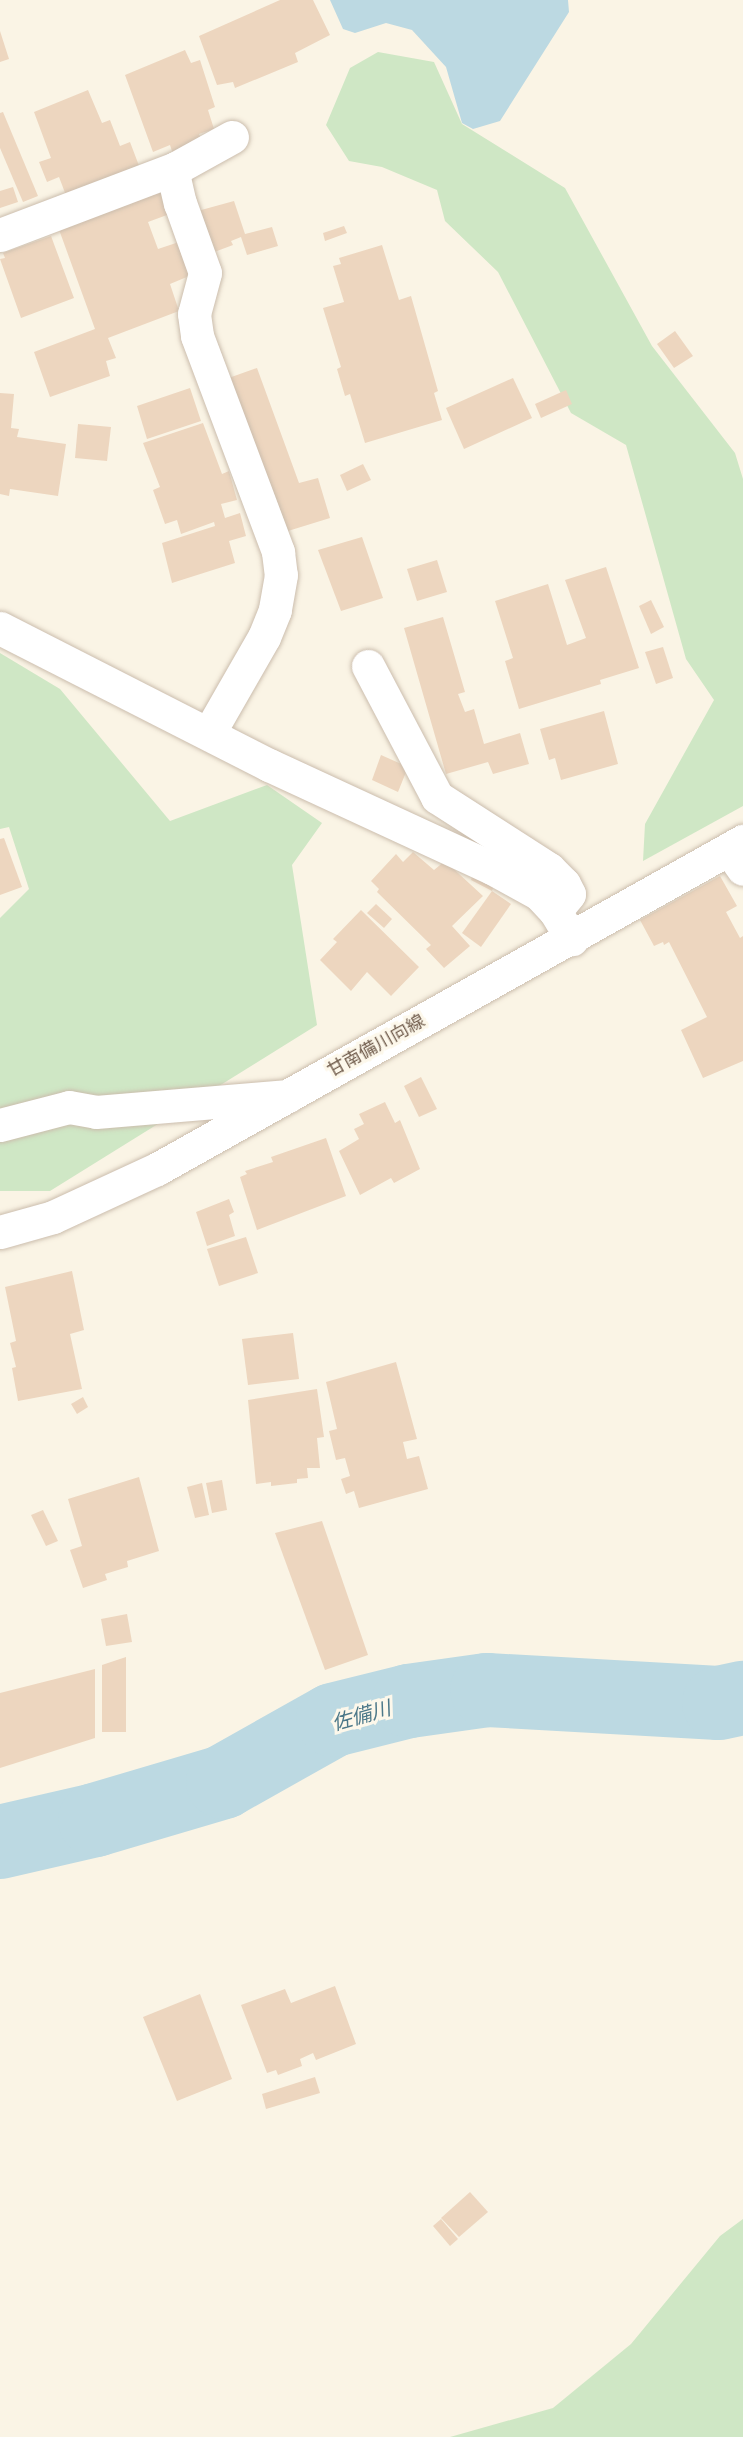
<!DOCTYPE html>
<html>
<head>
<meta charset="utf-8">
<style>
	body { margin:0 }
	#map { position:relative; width:743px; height:2437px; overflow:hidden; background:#faf4e5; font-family:"Asap Condensed","Noto Sans JP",sans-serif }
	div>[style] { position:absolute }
	.green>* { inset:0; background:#cfe7c5 }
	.water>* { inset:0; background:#bcd9e2 }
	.river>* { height:74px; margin:-37px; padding:0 37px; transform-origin:37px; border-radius:37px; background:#bcd9e2 }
	.building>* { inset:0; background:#edd6bf }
	.roads { filter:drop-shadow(0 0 2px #cbbdad) drop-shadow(0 0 2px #cbbdad) }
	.minor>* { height:33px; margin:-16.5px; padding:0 16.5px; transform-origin:16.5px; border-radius:16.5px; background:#fff }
	.secondary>* { height:33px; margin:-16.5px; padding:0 16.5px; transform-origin:16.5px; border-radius:16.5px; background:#fff }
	span { translate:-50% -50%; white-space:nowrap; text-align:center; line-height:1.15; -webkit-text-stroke:6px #fdf8eb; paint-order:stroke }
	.street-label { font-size:18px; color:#715d4d }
	.water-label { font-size:20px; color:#4c7889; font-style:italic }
</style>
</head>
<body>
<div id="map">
	<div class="green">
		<div style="clip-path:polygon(378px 52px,434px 62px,462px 124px,565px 188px,652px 346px,735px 453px,743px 479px,743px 806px,643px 861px,645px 824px,714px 700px,686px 659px,626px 445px,571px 413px,498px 272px,445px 221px,437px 190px,382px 167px,349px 161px,326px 125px,350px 68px)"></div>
		<div style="clip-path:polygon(0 653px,60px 689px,170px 821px,267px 785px,322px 823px,292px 865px,317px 1025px,50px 1191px,0 1191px,0 918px,29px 889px,9px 827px,0 829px)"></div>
		<div style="clip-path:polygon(743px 2219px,743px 2437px,450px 2437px,553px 2408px,631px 2344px,720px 2236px)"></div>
	</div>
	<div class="water">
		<div style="clip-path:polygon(330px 0,568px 0,569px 12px,500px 121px,473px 129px,462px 123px,446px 67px,412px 30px,386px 23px,355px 33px,343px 29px)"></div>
	</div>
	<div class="river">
		<div style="left:0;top:1842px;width:98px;rotate:-13deg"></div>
		<div style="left:95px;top:1820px;width:134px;rotate:-16.5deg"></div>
		<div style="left:223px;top:1782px;width:126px;rotate:-29.4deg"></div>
		<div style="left:333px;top:1720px;width:78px;rotate:-14deg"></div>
		<div style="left:409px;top:1701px;width:79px;rotate:-8deg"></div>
		<div style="left:487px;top:1690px;width:232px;rotate:3.2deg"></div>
		<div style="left:719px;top:1703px;width:25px;rotate:-12deg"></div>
	</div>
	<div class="building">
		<div style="clip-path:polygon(280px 0,313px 0,330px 35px,295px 53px,298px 62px,235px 88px,233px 82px,217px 85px,199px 36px)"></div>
		<div style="clip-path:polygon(0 31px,9px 59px,0 62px)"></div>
		<div style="clip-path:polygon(185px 50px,191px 63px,200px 60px,215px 107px,208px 110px,214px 129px,199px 134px,202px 143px,173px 154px,170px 145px,153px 152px,125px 75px)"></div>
		<div style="clip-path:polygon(88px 90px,102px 123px,110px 120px,120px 146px,130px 142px,141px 171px,67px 198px,59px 177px,47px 182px,39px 162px,51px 158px,34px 112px)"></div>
		<div style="clip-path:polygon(3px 112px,38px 196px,23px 202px,0 148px,0 113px)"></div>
		<div style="clip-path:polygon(165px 185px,175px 212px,148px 222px,158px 249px,182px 241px,194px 274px,170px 284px,179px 311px,108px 338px,116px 358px,106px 361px,110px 376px,50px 397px,34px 352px,95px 329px,57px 224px)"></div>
		<div style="clip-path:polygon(13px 187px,18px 202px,0 208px,0 191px)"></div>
		<div style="clip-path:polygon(234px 201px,245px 234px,272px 227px,278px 246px,247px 255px,241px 237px,231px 241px,233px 245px,209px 254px,194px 212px)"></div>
		<div style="clip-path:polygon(344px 226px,347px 233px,325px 241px,323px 233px)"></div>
		<div style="clip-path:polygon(51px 236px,74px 298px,21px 318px,0 259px,5px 258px,3px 253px)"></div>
		<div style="clip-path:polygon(382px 245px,399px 300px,411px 296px,438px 391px,434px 393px,442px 420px,365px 443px,350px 394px,345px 396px,337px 369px,341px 367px,323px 308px,344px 302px,333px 266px,341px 264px,339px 258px)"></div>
		<div style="clip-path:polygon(675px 331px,693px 356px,674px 368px,657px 344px)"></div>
		<div style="clip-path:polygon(257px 368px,299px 483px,318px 478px,330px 518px,288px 531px,286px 526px,280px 528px,223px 380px)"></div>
		<div style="clip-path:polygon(513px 378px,532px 418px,464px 449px,446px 408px)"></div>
		<div style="clip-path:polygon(190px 388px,201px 421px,147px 439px,137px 406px)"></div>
		<div style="clip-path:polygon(566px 390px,572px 404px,541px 418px,535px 404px)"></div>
		<div style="clip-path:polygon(0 393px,14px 394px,11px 428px,19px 429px,17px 437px,66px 444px,58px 496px,10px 489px,9px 496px,0 494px)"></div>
		<div style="clip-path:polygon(203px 423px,222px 474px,229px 471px,237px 500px,221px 504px,225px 518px,240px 513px,246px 536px,229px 541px,235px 563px,172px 583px,162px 543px,215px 526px,214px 522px,181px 534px,177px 520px,165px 524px,153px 490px,160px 487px,143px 443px)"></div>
		<div style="clip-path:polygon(78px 424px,111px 427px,107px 461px,75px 458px)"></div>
		<div style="clip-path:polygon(363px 464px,371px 480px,347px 491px,340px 475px)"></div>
		<div style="clip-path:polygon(362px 537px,383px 598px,341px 611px,318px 550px)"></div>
		<div style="clip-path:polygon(437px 560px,447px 592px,417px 601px,407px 569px)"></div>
		<div style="clip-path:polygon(606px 567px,639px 668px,600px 680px,601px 684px,519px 709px,505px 661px,513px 658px,495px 601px,548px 584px,567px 645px,586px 638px,565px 580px)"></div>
		<div style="clip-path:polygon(651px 600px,664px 627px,651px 634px,639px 606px)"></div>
		<div style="clip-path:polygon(443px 617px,465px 692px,458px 694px,465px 712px,474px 709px,484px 744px,520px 733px,529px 764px,493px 774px,488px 762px,446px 774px,404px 628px)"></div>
		<div style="clip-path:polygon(663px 647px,673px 678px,656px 684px,645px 652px)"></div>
		<div style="clip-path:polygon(604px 711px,618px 764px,561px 780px,555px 758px,549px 760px,540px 729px)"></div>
		<div style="clip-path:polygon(381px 755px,408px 767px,398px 792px,372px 780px)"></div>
		<div style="clip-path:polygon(4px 838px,22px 887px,0 895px,0 839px)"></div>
		<div style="clip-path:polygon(413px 852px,434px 870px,445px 861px,483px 896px,452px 926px,470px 946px,444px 968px,426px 949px,431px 945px,377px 892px,379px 889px,371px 881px,396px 854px,403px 862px)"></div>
		<div style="clip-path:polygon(473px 875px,494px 885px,492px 891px,471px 880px)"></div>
		<div style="clip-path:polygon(720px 876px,737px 906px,726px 912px,740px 938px,743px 936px,743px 1061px,703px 1078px,681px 1030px,707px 1017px,669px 942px,664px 945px,663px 942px,654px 946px,640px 920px)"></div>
		<div style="clip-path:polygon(492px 891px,511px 904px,481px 947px,462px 933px)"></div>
		<div style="clip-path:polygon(376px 904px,392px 919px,384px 928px,367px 913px)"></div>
		<div style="clip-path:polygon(361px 910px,419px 967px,391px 996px,367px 972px,351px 991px,320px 960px,337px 942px,333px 939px)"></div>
		<div style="clip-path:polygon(421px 1077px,437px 1109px,419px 1117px,404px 1086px)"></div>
		<div style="clip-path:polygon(385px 1102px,395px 1123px,400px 1120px,420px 1169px,394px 1183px,391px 1178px,360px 1195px,339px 1151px,359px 1139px,354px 1129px,364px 1124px,359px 1114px)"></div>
		<div style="clip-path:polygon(326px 1138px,346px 1196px,257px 1230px,240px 1177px,247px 1174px,245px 1171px,273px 1162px,271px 1157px)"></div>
		<div style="clip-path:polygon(229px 1199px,234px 1212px,229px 1215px,235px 1236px,207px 1246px,196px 1212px)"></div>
		<div style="clip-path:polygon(246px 1237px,258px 1273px,219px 1286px,207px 1249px)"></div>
		<div style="clip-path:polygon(72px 1271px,84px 1330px,70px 1334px,82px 1389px,18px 1401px,12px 1368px,16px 1367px,10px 1343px,16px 1341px,5px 1287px)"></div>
		<div style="clip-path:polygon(293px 1333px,299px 1379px,248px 1385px,242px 1339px)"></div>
		<div style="clip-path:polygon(396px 1362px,417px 1439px,403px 1442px,407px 1459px,419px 1456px,428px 1489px,359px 1508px,354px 1491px,346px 1494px,341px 1479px,350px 1476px,345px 1458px,336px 1460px,329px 1431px,337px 1429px,326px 1382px)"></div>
		<div style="clip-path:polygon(317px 1389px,324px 1437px,317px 1438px,320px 1468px,307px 1468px,308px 1478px,297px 1479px,297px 1483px,271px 1486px,271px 1482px,256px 1484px,248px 1400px)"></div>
		<div style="clip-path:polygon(83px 1397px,88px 1407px,77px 1414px,71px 1404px)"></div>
		<div style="clip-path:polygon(139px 1477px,159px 1551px,127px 1561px,128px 1567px,105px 1574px,107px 1580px,83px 1588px,70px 1550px,82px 1546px,68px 1499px)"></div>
		<div style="clip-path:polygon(222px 1480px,227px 1510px,212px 1513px,206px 1483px)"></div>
		<div style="clip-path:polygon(202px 1483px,209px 1515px,195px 1518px,187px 1487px)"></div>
		<div style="clip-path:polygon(43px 1510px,58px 1541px,46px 1546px,31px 1515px)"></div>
		<div style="clip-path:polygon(322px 1521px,368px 1655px,325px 1670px,275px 1533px)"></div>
		<div style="clip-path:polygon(127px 1614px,132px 1642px,106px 1646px,101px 1619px)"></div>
		<div style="clip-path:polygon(126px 1657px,126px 1732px,102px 1732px,102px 1665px)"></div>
		<div style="clip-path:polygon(95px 1669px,95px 1738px,0 1768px,0 1693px)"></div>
		<div style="clip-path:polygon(335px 1986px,356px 2044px,316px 2060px,313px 2053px,300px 2059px,302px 2066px,278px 2075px,276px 2070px,267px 2073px,241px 2005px,285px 1989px,291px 2003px)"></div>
		<div style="clip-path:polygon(200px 1994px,232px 2079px,177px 2101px,143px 2017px)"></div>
		<div style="clip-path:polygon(315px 2077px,320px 2093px,266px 2109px,262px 2094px)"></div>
		<div style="clip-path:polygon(470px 2192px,488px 2212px,459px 2237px,441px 2218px)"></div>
		<div style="clip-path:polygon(441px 2219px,458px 2239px,450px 2246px,433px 2226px)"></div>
	</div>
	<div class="roads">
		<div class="minor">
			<div style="left:176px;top:168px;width:10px;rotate:101deg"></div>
			<div style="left:174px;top:178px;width:26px;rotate:77deg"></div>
			<div style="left:180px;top:203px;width:74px;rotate:70.3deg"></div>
			<div style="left:205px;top:273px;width:42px;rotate:105deg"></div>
			<div style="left:194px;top:314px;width:22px;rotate:82deg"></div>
			<div style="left:197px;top:336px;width:231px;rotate:69.4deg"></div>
			<div style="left:278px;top:552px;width:23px;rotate:83deg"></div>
			<div style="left:281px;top:575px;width:36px;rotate:100deg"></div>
			<div style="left:275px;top:610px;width:29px;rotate:112deg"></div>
			<div style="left:264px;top:637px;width:111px;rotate:119.8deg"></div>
			<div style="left:0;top:235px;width:188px;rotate:-20.8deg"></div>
			<div style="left:176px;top:168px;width:64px;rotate:-29deg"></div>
			<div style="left:0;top:628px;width:302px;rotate:27deg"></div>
			<div style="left:269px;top:765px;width:246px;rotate:24.8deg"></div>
			<div style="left:492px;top:868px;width:54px;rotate:29deg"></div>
			<div style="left:539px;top:894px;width:23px;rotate:47deg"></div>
			<div style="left:555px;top:911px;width:33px;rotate:59deg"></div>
			<div style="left:368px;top:666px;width:148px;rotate:62.2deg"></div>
			<div style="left:437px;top:797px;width:133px;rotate:32.7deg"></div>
			<div style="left:549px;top:869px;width:21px;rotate:45deg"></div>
			<div style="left:564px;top:884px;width:11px;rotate:63deg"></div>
			<div style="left:569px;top:894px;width:22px;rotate:129deg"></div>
			<div style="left:729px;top:849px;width:24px;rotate:55deg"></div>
			<div style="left:0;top:1125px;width:71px;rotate:-14.6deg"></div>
			<div style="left:69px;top:1107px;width:27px;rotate:10deg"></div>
			<div style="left:96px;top:1112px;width:193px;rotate:-4.8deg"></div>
		</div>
		<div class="secondary">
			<div style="left:0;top:1232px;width:55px;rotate:-15.8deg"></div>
			<div style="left:53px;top:1217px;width:115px;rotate:-24.8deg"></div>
			<div style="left:157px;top:1169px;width:672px;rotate:-29.24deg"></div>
		</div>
	</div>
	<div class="street-label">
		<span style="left:376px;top:1046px;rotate:-29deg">甘南備川向線</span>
	</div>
	<div class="water-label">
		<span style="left:361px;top:1715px;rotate:-16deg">佐備川</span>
	</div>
</div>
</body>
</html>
